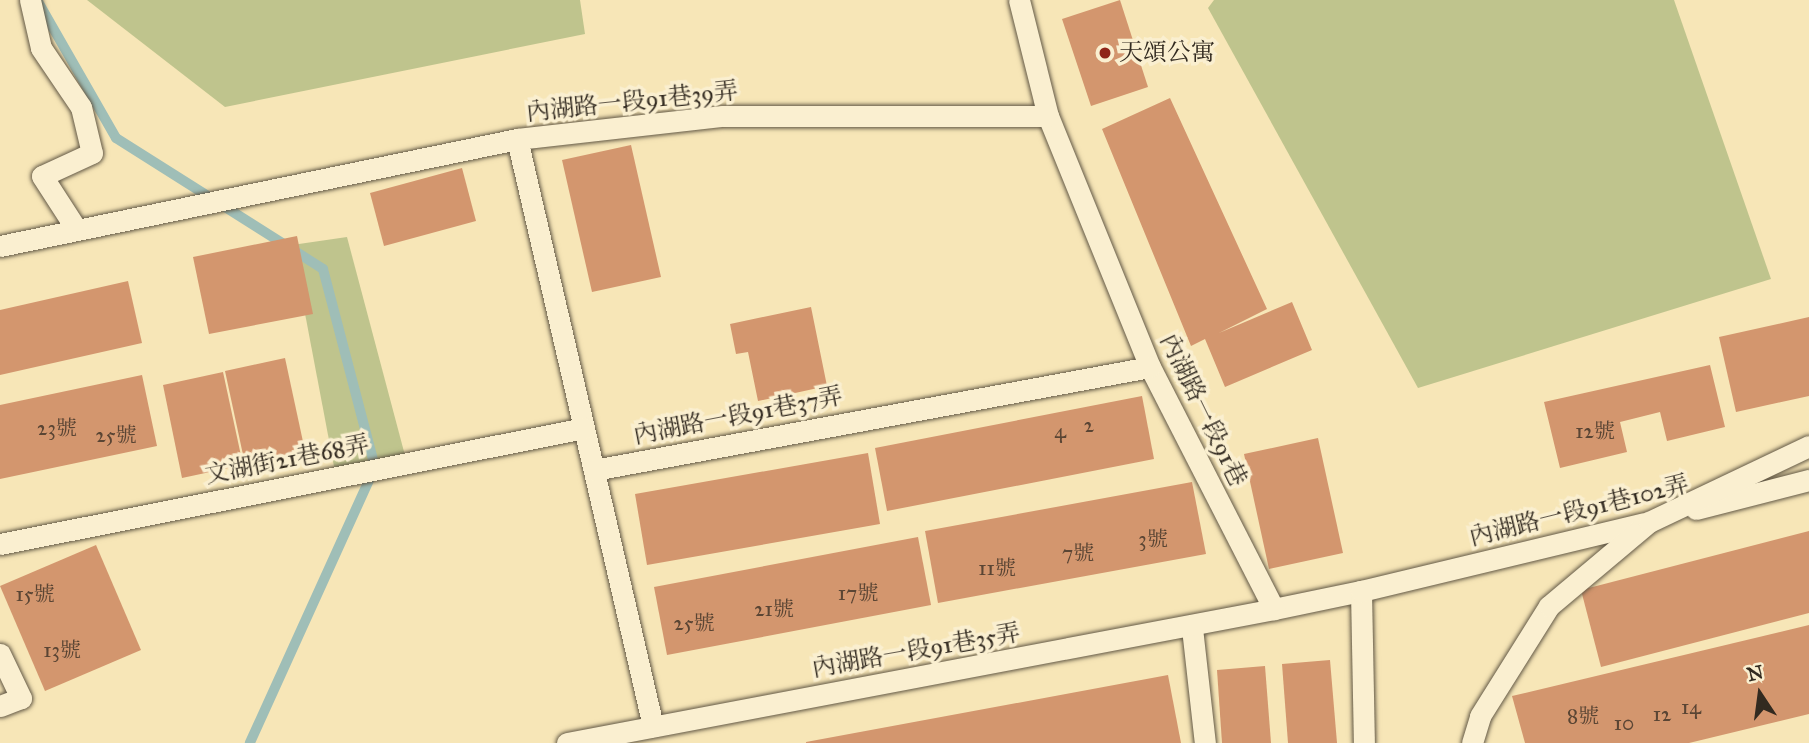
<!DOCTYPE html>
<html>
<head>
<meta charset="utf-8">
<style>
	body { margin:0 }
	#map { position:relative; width:1809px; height:743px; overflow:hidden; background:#f7e6b7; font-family:"IM FELL Great Primer","Noto Serif TC",serif }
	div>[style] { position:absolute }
	.green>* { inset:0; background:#bfc48d }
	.stream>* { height:10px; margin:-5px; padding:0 5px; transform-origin:5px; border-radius:5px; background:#9fbeb7 }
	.building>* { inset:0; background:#d3966e }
	.roads { filter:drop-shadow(0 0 2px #635946) drop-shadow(0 0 2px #635946) }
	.lane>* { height:21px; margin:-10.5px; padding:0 10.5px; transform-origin:10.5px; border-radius:10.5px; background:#faefd0 }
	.dots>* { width:19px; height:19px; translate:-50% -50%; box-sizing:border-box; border:4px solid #faefd0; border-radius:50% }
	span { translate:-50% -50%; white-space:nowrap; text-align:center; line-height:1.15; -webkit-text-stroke:7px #faefd0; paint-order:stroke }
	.number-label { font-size:21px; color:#5a4534 }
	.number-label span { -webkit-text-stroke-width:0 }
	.poi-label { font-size:24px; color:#322a20 }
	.left { translate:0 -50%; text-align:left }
	.street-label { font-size:24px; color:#322a20 }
	.north { position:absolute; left:1725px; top:659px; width:70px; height:70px; -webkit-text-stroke:5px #faefd0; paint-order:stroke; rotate:347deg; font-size:19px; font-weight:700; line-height:28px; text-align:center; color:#322a20 }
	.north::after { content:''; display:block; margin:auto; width:24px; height:32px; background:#322a20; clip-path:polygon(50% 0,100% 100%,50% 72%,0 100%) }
</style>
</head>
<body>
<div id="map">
	<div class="green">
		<div style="clip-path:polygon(87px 0,580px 0,585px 34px,225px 107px)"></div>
		<div style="clip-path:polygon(1214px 0,1674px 0,1771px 279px,1418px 388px,1208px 8px)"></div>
		<div style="clip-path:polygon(347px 237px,407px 463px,336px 477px,292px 245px)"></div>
	</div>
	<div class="stream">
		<div style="left:37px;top:0;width:159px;rotate:60.2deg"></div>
		<div style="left:116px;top:138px;width:245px;rotate:32.3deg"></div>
		<div style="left:323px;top:269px;width:205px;rotate:75.3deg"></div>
		<div style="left:375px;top:467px;width:303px;rotate:114.4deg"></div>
	</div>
	<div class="building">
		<div style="clip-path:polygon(1120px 0,1148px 87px,1091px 106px,1062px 19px)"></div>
		<div style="clip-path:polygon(1170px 98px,1267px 309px,1219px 333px,1292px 302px,1312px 350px,1225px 387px,1205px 339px,1191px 346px,1102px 129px)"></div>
		<div style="clip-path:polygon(631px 145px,661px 277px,592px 292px,562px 160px)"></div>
		<div style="clip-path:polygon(462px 168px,476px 221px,384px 246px,370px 193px)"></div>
		<div style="clip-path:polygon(297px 236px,313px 314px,209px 334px,193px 257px)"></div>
		<div style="clip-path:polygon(128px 281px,142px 343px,0 375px,0 310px)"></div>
		<div style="clip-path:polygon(811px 307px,827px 386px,758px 401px,748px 352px,736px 354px,730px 324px)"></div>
		<div style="clip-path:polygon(1809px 317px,1809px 396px,1736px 412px,1719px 337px)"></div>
		<div style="clip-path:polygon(285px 358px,305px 451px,245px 464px,225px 371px)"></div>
		<div style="clip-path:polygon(1710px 365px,1725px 427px,1667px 441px,1660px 412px,1620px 422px,1627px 452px,1560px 468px,1544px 402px)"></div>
		<div style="clip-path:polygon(223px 372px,243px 465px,182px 478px,163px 385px)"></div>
		<div style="clip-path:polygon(142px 375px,157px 446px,0 479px,0 405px)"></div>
		<div style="clip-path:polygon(1142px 396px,1154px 459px,887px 511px,875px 448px)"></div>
		<div style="clip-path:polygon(1318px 438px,1343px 553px,1269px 569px,1244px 454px)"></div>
		<div style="clip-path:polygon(868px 453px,880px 524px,647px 565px,635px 494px)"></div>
		<div style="clip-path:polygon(1192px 482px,1206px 554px,938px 603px,925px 531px)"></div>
		<div style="clip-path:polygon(1809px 531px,1809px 613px,1601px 667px,1581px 590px)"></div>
		<div style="clip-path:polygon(918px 537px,931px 605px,667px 655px,654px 587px)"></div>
		<div style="clip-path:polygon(96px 545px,141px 650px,45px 691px,0 586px)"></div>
		<div style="clip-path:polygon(1809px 625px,1809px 714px,1689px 743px,1525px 743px,1512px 696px)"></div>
		<div style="clip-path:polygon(1330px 660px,1337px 743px,1288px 743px,1282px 664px)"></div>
		<div style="clip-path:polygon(1265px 666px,1271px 743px,1222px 743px,1217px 670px)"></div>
		<div style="clip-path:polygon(1168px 675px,1181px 743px,806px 743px,806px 742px)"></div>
	</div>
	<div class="roads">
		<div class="lane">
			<div style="left:30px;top:0;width:49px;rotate:77.1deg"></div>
			<div style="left:41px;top:48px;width:71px;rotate:55.9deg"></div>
			<div style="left:81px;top:107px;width:47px;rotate:76.6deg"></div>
			<div style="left:92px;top:153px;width:55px;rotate:155.3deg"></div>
			<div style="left:42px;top:176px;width:61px;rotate:57.1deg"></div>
			<div style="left:1019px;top:0;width:120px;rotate:76deg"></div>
			<div style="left:1048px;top:116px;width:271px;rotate:67.9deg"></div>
			<div style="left:1150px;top:367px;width:272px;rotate:62.9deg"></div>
			<div style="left:1274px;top:609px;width:89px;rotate:-11.7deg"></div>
			<div style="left:1361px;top:591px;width:152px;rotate:88.9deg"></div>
			<div style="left:517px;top:139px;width:603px;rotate:76.96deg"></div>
			<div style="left:0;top:246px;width:528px;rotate:-11.69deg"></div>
			<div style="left:517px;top:139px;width:207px;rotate:-6.4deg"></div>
			<div style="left:723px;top:116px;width:325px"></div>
			<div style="left:594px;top:470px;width:565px;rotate:-10.5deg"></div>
			<div style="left:1696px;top:509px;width:117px;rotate:-14.4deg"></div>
			<div style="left:0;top:544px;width:595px;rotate:-11.23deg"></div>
			<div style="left:1361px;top:591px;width:291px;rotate:-13.5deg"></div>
			<div style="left:1192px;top:628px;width:116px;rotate:83.6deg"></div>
			<div style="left:0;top:654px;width:49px;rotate:64.5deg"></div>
			<div style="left:21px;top:698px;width:22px;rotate:159deg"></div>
			<div style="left:567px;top:743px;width:720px;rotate:-10.73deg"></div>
			<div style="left:1472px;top:743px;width:28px;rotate:-73deg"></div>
			<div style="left:1480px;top:716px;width:130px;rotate:-57.9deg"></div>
			<div style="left:1549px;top:606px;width:131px;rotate:-40deg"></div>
			<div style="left:1649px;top:522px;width:177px;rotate:-25.4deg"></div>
		</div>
	</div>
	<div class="dots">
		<div style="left:1105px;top:53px;background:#8f2418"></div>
	</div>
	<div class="number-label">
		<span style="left:1089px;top:425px">2</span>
		<span style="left:57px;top:428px">23號</span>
		<span style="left:1060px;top:431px">4</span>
		<span style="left:1595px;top:431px">12號</span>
		<span style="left:116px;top:435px">25號</span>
		<span style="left:1153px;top:539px">3號</span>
		<span style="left:1078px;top:553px">7號</span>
		<span style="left:997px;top:568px">11號</span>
		<span style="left:858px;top:593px">17號</span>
		<span style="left:35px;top:594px">15號</span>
		<span style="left:774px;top:609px">21號</span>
		<span style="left:694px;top:623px">25號</span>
		<span style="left:62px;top:650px">13號</span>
		<span style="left:1691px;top:707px">14</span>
		<span style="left:1662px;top:714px">12</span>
		<span style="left:1583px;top:716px">8號</span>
		<span style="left:1624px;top:723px">10</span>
	</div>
	<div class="poi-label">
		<span class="left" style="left:1119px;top:53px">天頌公寓</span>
	</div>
	<div class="street-label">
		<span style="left:632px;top:102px;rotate:-6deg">內湖路一段91巷39弄</span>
		<span style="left:1203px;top:410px;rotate:64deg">內湖路一段91巷</span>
		<span style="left:738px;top:416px;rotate:-11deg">內湖路一段91巷37弄</span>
		<span style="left:287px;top:460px;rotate:-11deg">文湖街21巷68弄</span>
		<span style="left:1579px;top:511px;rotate:-14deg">內湖路一段91巷102弄</span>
		<span style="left:916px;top:651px;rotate:-10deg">內湖路一段91巷35弄</span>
	</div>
	<div class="north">N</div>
</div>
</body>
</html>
